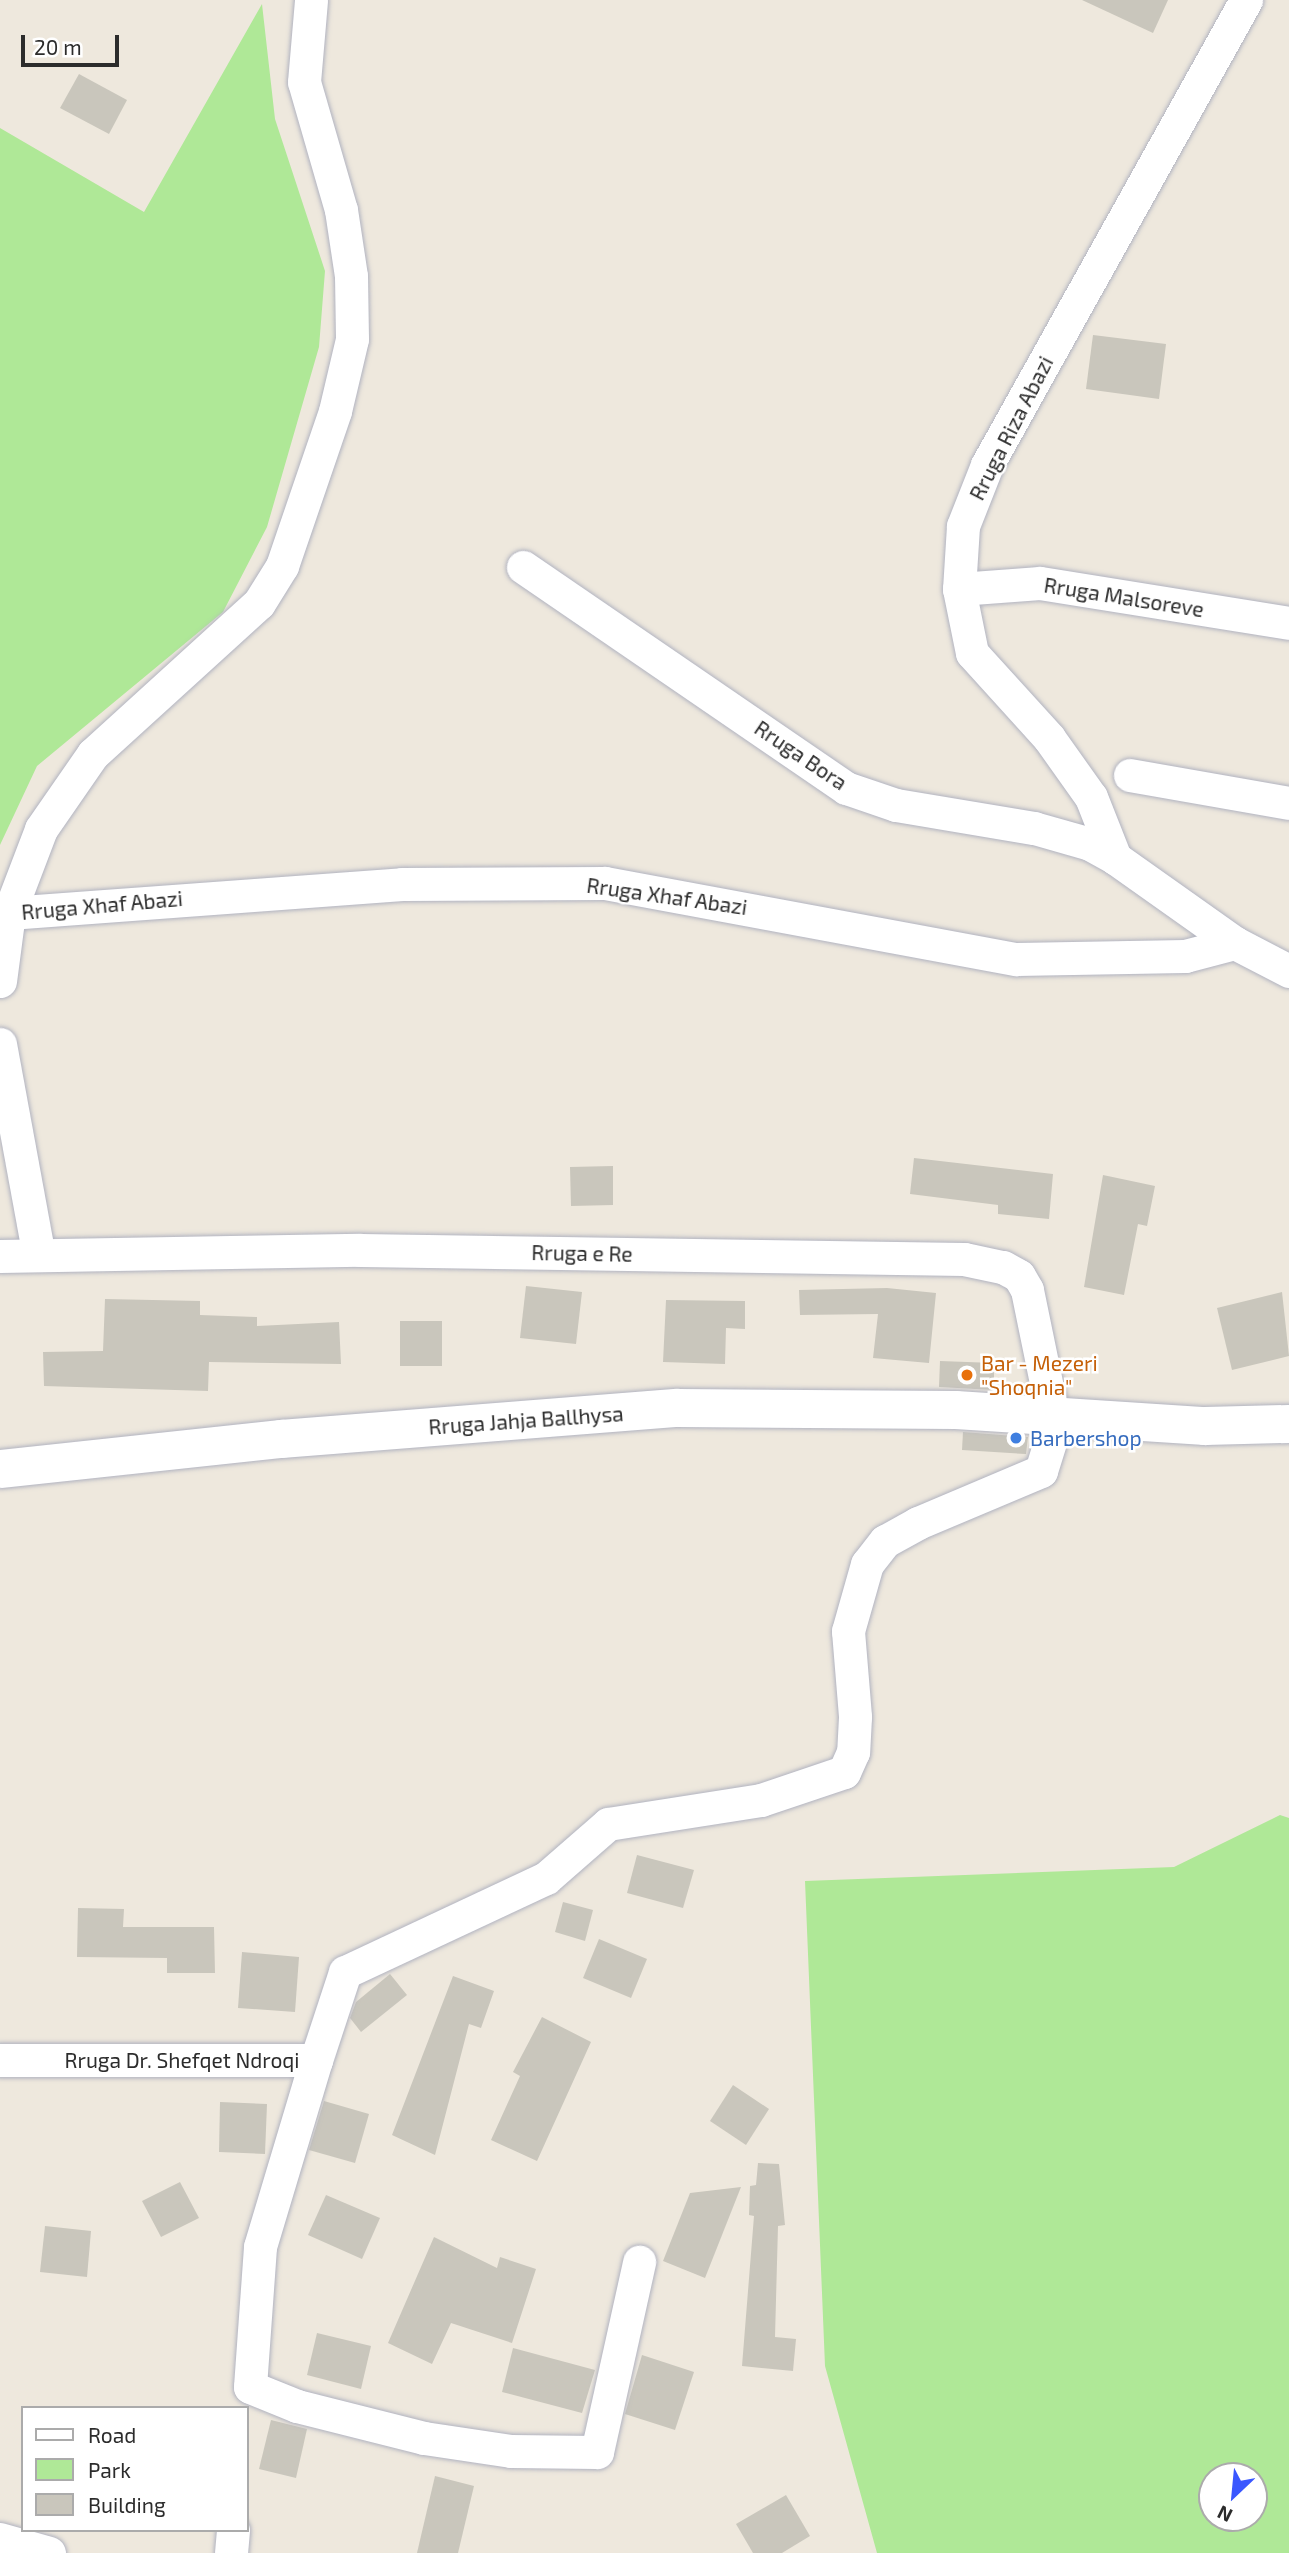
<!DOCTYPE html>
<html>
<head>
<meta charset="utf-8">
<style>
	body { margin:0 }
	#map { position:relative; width:1289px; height:2553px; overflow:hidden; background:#eee8dd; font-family:"Exo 2",sans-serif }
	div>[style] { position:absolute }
	.green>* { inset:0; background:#afe897 }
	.building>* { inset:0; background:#c9c6bc }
	.roads { filter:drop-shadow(0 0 2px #b1b3c0) drop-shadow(0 0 2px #b1b3c0) }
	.street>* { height:33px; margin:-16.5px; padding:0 16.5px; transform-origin:16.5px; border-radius:16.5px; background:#fff }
	.secondary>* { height:38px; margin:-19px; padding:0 19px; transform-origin:19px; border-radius:19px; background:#fff }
	.dots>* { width:19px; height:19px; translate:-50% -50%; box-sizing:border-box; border:4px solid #fff; border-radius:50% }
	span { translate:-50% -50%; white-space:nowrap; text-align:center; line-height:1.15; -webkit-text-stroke:5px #fff; paint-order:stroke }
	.street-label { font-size:21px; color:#2c2c2c }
	.food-label { font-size:21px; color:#c56008 }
	.left { translate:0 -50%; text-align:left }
	.shop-label { font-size:21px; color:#366cbe }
	.legend { position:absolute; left:21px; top:2406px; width:228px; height:126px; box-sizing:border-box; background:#fff; border:2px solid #ababab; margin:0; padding:9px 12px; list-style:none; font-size:21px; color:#2c2c2c }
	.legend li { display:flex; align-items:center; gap:14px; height:35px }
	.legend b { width:35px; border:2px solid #ababab }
	.north { position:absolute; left:1198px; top:2462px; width:70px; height:70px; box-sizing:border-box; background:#fff; border:2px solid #ababab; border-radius:50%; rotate:206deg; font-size:19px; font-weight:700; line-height:28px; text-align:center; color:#2c2c2c }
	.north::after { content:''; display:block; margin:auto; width:24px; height:32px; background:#3a57ff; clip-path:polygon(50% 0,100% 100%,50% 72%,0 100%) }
	.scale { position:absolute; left:21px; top:35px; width:98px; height:32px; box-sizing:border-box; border:4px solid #2c2c2c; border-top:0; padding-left:9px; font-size:21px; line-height:24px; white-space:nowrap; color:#2c2c2c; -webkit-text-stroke:5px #fff; paint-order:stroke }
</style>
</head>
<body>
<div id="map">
	<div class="green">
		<div style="clip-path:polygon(262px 4px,275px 119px,325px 271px,319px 347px,267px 527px,223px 612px,37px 766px,0 845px,0 128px,144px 212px)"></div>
		<div style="clip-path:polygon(evenodd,1280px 1815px,1289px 1818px,1289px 2553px,877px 2553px,825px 2366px,805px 1881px,1174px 1867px,1280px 1815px,1254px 2476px,1254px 2518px,1212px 2518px,1212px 2476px,1254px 2476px)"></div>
	</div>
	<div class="building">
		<div style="clip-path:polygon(1082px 0,1168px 0,1153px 33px)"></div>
		<div style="clip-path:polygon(79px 74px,127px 100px,109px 134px,60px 108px)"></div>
		<div style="clip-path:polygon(1093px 335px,1166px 344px,1159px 399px,1086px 389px)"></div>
		<div style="clip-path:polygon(914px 1158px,1053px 1174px,1049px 1219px,998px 1214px,998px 1205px,910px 1194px)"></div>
		<div style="clip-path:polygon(613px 1166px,613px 1205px,571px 1206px,570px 1167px)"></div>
		<div style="clip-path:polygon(1103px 1175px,1155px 1186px,1147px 1226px,1138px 1224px,1124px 1295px,1084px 1287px)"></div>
		<div style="clip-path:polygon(526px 1286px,582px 1292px,576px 1344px,520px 1338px)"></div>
		<div style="clip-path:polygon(887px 1288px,936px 1293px,929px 1363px,873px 1358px,878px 1314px,800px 1315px,799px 1290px)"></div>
		<div style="clip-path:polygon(1282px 1292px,1289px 1356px,1232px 1370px,1217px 1308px)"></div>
		<div style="clip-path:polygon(105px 1299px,200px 1301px,200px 1315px,257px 1317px,257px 1326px,339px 1322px,341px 1364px,209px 1362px,208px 1391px,44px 1386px,43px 1352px,103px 1351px)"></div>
		<div style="clip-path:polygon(666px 1300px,745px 1301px,745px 1329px,726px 1328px,725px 1364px,663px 1362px)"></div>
		<div style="clip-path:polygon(400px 1321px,442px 1321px,442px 1366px,400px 1366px)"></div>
		<div style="clip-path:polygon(940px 1361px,994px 1363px,994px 1390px,939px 1387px)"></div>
		<div style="clip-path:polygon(963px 1432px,1028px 1437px,1026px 1454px,962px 1450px)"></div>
		<div style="clip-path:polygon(637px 1855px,694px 1870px,683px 1908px,627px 1893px)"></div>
		<div style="clip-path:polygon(563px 1902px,593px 1910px,585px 1941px,555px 1932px)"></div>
		<div style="clip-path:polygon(78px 1908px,124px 1909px,123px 1927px,214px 1927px,215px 1973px,167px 1973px,167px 1958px,77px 1957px)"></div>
		<div style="clip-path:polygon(599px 1939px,647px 1959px,631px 1998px,583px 1978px)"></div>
		<div style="clip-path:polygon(242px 1952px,299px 1957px,295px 2012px,238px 2008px)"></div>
		<div style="clip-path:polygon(390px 1974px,407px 1995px,361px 2032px,350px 2018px,356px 2002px)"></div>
		<div style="clip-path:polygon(453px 1976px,494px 1991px,481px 2028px,469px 2024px,435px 2155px,392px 2135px)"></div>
		<div style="clip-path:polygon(542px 2017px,591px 2042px,537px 2161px,491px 2140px,520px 2076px,513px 2072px)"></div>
		<div style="clip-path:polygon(733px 2085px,769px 2109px,746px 2145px,710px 2121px)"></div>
		<div style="clip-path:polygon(324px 2101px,369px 2114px,355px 2163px,309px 2150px)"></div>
		<div style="clip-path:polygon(220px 2102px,267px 2104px,265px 2154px,219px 2152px)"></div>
		<div style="clip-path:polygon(758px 2163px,779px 2164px,785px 2225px,778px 2226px,775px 2337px,796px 2339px,793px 2371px,742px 2366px,754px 2216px,749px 2215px,750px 2186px,756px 2185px)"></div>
		<div style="clip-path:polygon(180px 2182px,199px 2218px,161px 2237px,142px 2201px)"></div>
		<div style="clip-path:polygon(741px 2187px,705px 2278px,663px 2261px,690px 2193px)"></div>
		<div style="clip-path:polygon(326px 2195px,380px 2218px,362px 2259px,308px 2235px)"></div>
		<div style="clip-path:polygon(45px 2226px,91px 2231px,87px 2277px,40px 2272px)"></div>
		<div style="clip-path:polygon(434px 2237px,497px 2268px,500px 2257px,536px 2269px,512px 2343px,451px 2323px,432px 2364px,388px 2343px)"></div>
		<div style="clip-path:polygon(317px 2333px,371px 2346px,361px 2389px,307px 2375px)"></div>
		<div style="clip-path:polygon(513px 2348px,595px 2370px,582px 2413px,502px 2392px)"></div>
		<div style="clip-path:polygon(642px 2355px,694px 2372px,675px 2430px,625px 2414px)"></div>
		<div style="clip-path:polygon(271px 2420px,307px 2429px,296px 2478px,259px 2469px)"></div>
		<div style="clip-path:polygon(435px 2476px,474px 2486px,458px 2553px,417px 2553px)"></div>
		<div style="clip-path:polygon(786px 2495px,810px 2536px,782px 2553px,753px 2553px,736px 2524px)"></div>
	</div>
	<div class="roads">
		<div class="street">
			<div style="left:1246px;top:0;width:532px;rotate:119.12deg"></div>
			<div style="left:987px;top:465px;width:66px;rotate:111.5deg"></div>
			<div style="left:963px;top:526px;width:63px;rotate:93.6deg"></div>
			<div style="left:959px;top:589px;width:65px;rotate:78.5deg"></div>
			<div style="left:972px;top:653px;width:115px;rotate:47.8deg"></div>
			<div style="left:1049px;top:738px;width:72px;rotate:54.6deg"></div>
			<div style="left:1091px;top:797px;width:66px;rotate:68.5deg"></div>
			<div style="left:1115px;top:858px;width:147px;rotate:35.3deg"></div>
			<div style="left:1235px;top:943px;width:61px;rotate:27.4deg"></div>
			<div style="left:523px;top:567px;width:391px;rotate:34.4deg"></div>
			<div style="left:846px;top:788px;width:53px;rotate:18.8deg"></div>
			<div style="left:896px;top:805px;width:140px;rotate:9.5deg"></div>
			<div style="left:1034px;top:828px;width:58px;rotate:15.9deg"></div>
			<div style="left:1090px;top:844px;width:29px;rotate:29deg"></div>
			<div style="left:959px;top:589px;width:81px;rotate:-4.2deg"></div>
			<div style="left:1040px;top:583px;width:252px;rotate:9.1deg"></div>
			<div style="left:1130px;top:775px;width:161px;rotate:10deg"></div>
			<div style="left:9px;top:913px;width:394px;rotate:-4.2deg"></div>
			<div style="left:402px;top:884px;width:203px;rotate:-0.3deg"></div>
			<div style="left:605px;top:883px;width:418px;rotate:10.5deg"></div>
			<div style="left:1016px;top:959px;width:169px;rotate:-1deg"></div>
			<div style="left:1185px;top:956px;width:52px;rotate:-14.6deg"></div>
			<div style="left:0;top:981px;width:69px;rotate:-82.5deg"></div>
			<div style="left:9px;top:913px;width:90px;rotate:-69.1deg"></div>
			<div style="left:41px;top:829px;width:91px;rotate:-55.3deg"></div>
			<div style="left:93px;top:754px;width:224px;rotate:-42.3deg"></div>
			<div style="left:259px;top:603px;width:44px;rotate:-58.1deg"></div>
			<div style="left:282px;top:566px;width:164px;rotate:-71.1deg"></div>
			<div style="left:335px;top:411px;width:74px;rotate:-76.7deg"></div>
			<div style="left:352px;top:339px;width:63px;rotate:-90.9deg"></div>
			<div style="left:351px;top:276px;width:67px;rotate:-98.6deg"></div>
			<div style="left:341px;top:210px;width:133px;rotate:-106.1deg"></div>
			<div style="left:304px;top:82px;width:82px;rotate:-85.1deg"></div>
			<div style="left:0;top:1044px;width:211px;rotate:79.6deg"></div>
			<div style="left:0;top:1256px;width:360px;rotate:-1deg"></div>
			<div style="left:360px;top:1250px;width:604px;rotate:0.85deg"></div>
			<div style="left:964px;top:1259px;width:40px;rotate:12deg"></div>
			<div style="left:1003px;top:1267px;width:18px;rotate:29deg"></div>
			<div style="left:1019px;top:1276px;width:16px;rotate:60deg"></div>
			<div style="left:1027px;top:1290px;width:139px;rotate:78.4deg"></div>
			<div style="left:1055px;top:1426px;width:47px;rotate:107.3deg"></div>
			<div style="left:1041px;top:1471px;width:134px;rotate:157.1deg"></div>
			<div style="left:918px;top:1523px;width:38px;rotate:151deg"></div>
			<div style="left:885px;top:1541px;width:29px;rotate:128deg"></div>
			<div style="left:867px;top:1564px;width:70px;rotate:105.8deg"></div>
			<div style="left:848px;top:1631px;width:86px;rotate:85.3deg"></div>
			<div style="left:855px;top:1717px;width:35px;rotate:93deg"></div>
			<div style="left:853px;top:1752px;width:22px;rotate:114deg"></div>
			<div style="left:844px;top:1772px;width:88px;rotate:161.4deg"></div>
			<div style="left:761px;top:1800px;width:155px;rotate:171.1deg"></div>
			<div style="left:608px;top:1824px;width:82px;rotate:138.9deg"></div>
			<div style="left:546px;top:1878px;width:222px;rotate:154.9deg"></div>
			<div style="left:345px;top:1972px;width:93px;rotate:108.2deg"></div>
			<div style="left:316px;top:2060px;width:316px;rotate:180deg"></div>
			<div style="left:316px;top:2060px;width:195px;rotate:106.7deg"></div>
			<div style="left:260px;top:2247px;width:140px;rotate:94.1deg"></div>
			<div style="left:250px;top:2387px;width:51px;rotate:22deg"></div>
			<div style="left:297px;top:2406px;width:131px;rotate:14.1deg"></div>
			<div style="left:424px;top:2438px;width:88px;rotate:8.5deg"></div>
			<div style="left:511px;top:2451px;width:86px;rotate:0.7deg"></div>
			<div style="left:597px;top:2452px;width:195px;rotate:-77.5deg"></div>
			<div style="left:0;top:2539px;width:51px;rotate:15.9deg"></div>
			<div style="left:231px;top:2553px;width:23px;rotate:-85deg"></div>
		</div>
		<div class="secondary">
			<div style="left:0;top:1469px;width:283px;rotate:-6.1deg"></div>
			<div style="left:281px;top:1439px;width:398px;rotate:-4.5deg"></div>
			<div style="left:678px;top:1408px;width:278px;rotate:0.4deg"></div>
			<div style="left:956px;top:1410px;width:250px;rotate:3.7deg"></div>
			<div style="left:1205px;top:1426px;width:84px;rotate:-1.4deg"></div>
		</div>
	</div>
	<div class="dots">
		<div style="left:967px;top:1375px;background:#e8710a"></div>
		<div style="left:1016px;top:1438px;background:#3f7fe0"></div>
	</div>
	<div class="street-label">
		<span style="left:1011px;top:428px;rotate:-63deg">Rruga Riza Abazi</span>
		<span style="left:1124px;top:597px;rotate:9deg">Rruga Malsoreve</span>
		<span style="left:801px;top:755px;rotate:34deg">Rruga Bora</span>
		<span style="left:667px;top:896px;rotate:8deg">Rruga Xhaf Abazi</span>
		<span style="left:102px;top:905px;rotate:-5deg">Rruga Xhaf Abazi</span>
		<span style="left:582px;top:1253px;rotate:1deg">Rruga e Re</span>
		<span style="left:526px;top:1420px;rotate:-4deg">Rruga Jahja Ballhysa</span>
		<span style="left:182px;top:2060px">Rruga Dr. Shefqet Ndroqi</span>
	</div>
	<div class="food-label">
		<span class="left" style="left:981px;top:1375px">Bar - Mezeri<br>"Shoqnia"</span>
	</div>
	<div class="shop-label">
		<span class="left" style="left:1030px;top:1438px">Barbershop</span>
	</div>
	<ul class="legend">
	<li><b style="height:9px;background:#fff"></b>Road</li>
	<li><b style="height:19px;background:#afe897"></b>Park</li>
	<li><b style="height:19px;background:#c9c6bc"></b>Building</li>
	</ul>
	<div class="north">N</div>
	<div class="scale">20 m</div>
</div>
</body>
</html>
